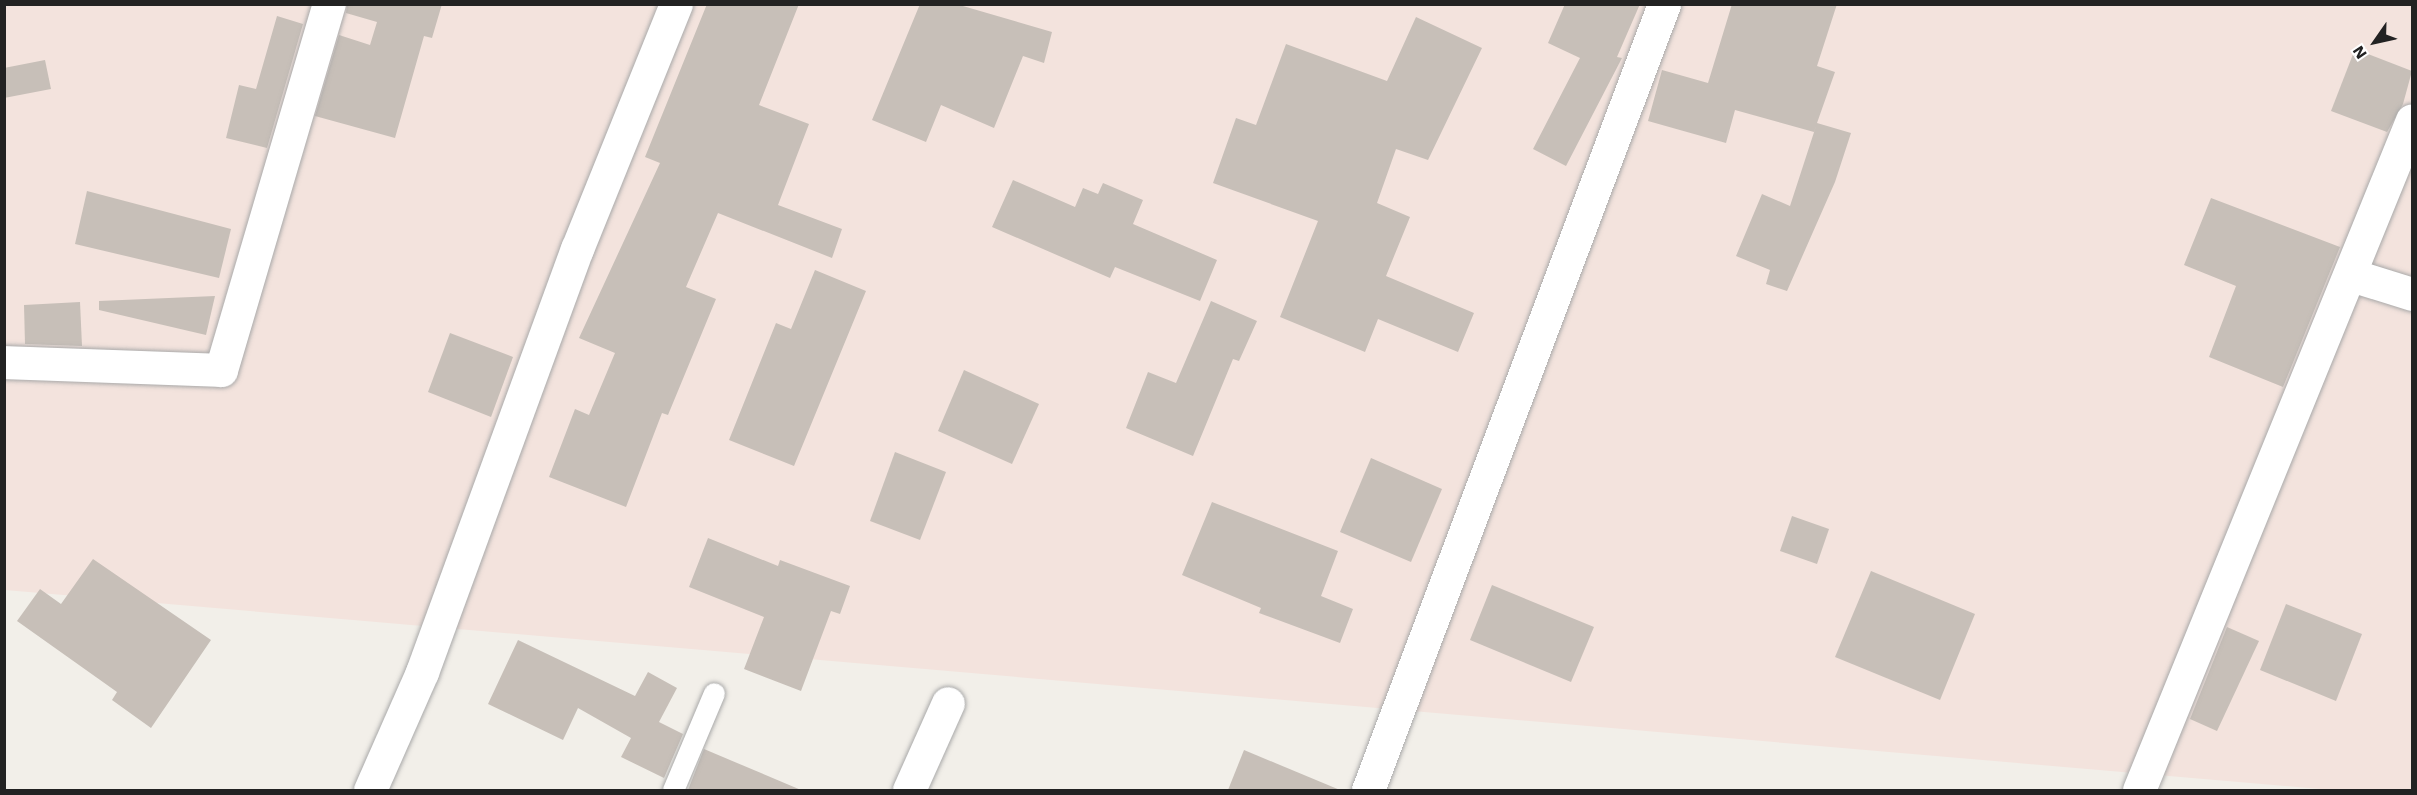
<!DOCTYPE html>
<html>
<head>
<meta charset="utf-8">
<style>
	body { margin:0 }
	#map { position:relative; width:2417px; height:795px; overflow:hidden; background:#f2efe9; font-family:"Work Sans",sans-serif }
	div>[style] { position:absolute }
	.military>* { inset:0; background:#f3e3dd }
	.building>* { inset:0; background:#c7bfb8 }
	.roads { filter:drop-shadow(0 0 2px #a9a9a9) drop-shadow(0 0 2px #a9a9a9) }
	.service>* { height:21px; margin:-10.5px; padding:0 10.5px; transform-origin:10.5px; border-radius:10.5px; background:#fff }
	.minor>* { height:33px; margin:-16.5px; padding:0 16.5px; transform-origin:16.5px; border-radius:16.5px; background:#fff }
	span { translate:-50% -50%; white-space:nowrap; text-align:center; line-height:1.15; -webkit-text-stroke:5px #fff; paint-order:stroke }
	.frame { position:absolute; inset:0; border:6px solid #222; pointer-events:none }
	.north { position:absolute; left:2345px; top:12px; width:60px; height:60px; -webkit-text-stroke:4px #fff; paint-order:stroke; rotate:236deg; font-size:16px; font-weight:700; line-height:24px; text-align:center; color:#222 }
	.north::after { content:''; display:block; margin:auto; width:21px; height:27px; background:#222; clip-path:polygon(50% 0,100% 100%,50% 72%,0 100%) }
</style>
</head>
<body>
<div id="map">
	<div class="military">
		<div style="clip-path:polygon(4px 5px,2412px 5px,2412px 790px,2332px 790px,5px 590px)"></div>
	</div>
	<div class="building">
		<div style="clip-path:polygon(347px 4px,442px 4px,432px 38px,424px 36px,395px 138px,315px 116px,339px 35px,370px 45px,377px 22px,346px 13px)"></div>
		<div style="clip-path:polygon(707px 4px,799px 4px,759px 105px,809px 124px,778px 205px,842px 229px,832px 258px,718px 213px,686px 287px,716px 299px,668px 415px,662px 413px,626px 507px,549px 477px,575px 409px,589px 415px,615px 353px,579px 338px,660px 163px,645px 157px)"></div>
		<div style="clip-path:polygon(920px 4px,956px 4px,1052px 32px,1044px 63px,1023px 56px,994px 128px,941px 105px,926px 142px,872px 120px)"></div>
		<div style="clip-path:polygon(1565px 4px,1640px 4px,1617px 57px,1622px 58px,1566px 166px,1533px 149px,1580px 58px,1548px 43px)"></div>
		<div style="clip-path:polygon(1732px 4px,1837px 4px,1817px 66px,1835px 72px,1817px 123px,1851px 133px,1835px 182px,1787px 291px,1766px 284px,1770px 270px,1736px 256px,1762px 194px,1790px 206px,1817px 123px,1814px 132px,1735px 110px,1726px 143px,1648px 121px,1662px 70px,1708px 83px)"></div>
		<div style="clip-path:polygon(277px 16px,303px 24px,267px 148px,226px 138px,239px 85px,256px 89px)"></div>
		<div style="clip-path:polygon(1416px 17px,1482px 48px,1428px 160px,1396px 149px,1377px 203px,1410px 217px,1386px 276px,1474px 313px,1458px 352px,1378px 319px,1365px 352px,1280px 317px,1318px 221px,1213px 183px,1236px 118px,1256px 125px,1286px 44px,1387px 81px)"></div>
		<div style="clip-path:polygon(2355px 49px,2412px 71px,2403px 104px,2387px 132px,2331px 111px)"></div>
		<div style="clip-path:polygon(45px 60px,51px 89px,4px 98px,4px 68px)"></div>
		<div style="clip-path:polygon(1013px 180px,1075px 207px,1083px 188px,1098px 194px,1103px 183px,1143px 200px,1133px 224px,1217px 260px,1200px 301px,1115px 267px,1110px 278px,992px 227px)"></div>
		<div style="clip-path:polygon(87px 191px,231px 229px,219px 278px,75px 244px)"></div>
		<div style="clip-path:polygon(2211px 198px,2340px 247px,2283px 387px,2209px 357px,2236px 286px,2184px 265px)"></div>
		<div style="clip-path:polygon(815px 270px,866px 291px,794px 466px,729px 440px,776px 323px,791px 329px)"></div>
		<div style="clip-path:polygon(215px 296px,206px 335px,99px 310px,99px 301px)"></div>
		<div style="clip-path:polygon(1211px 301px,1257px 321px,1239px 361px,1233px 359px,1193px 456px,1126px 428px,1148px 372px,1176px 383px)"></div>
		<div style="clip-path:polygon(80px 302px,82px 346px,25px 344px,24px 305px)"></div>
		<div style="clip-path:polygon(450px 333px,513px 357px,491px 417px,428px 392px)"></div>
		<div style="clip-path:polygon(964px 370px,1039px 404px,1012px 464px,938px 431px)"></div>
		<div style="clip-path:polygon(895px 452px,946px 472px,920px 540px,870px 521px)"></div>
		<div style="clip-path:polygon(1371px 458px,1442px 489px,1411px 562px,1340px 532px)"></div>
		<div style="clip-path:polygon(1212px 502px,1338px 551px,1321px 596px,1353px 609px,1340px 643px,1259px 613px,1261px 608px,1182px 575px)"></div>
		<div style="clip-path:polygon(1792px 516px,1829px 529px,1817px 564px,1780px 551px)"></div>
		<div style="clip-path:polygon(708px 538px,778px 566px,780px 560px,850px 586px,840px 614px,831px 611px,801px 691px,744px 669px,764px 617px,689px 587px)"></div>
		<div style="clip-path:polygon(93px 559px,211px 640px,151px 728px,112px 700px,117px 692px,17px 621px,40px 589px,61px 604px)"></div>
		<div style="clip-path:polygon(1871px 571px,1975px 614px,1940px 700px,1835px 657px)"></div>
		<div style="clip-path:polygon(1492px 585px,1594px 627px,1571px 682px,1470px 640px)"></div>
		<div style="clip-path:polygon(2286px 604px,2362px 634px,2336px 701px,2260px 670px)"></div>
		<div style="clip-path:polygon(2227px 627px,2259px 641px,2217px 731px,2190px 719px)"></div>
		<div style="clip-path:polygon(518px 640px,635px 696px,648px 672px,677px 688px,659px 722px,683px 734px,664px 778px,621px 757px,631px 738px,578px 708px,563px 740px,488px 704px)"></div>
		<div style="clip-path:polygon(704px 749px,801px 790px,688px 790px)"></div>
		<div style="clip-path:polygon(1244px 750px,1340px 790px,1228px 790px)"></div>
	</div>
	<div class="roads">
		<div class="service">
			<div style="left:673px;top:790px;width:105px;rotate:-67.1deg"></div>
		</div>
		<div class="minor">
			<div style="left:2351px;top:275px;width:64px;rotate:17.3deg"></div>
			<div style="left:4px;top:362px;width:217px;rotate:2.1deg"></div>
			<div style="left:221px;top:370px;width:382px;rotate:-73.6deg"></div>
			<div style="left:370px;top:790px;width:129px;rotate:-66.2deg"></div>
			<div style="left:422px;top:672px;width:451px;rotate:-69.9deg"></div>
			<div style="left:577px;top:249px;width:264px;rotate:-68deg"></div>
			<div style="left:909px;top:790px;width:95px;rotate:-65.9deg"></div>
			<div style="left:1368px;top:790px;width:840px;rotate:-69.36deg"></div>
			<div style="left:2139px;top:790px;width:723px;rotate:-67.83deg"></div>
		</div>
	</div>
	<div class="frame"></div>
	<div class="north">N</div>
</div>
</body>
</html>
